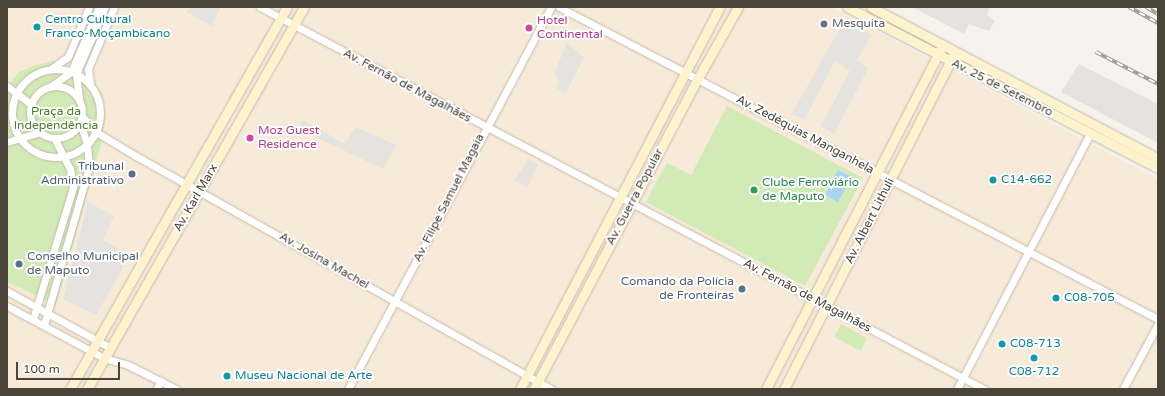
<!DOCTYPE html>
<html>
<head>
<meta charset="utf-8">
<style>
	body { margin:0 }
	#map { position:relative; width:1165px; height:396px; overflow:hidden; background:#f6f3ec; font-family:"Varela Round",sans-serif }
	div>[style] { position:absolute }
	.commercial>* { inset:0; background:#f7ead8 }
	.industrial>* { inset:0; background:#e6e2dd }
	.green>* { inset:0; background:#d2eab5 }
	.parking>* { inset:0; background:#e5e3e0 }
	.water>* { inset:0; background:#a9d4f2 }
	.roads { filter:drop-shadow(0 0 1px #c2bbae) drop-shadow(0 0 1px #c2bbae) }
	.street>* { height:7px; margin:-3.5px; padding:0 3.5px; transform-origin:3.5px; border-radius:3.5px; background:#fff }
	.street>.ring { margin:-3.5px; padding:0; box-sizing:content-box; background:none; border:7px solid #fff; border-radius:50% }
	.secondary>* { height:9px; margin:-4.5px; padding:0 4.5px; transform-origin:4.5px; border-radius:4.5px; background:#fff3cd }
	.rail>* { height:3.5px; margin-top:-1.75px; transform-origin:0; background:repeating-linear-gradient(90deg,#fff 0 6px,#9a9a9a 0 12px); box-sizing:border-box; border-block:1px solid #9a9a9a }
	.dots>* { width:11px; height:11px; translate:-50% -50%; box-sizing:border-box; border:2px solid #fff; border-radius:50% }
	span { translate:-50% -50%; white-space:nowrap; text-align:center; line-height:1.15; -webkit-text-stroke:4px #fff; paint-order:stroke }
	.culture-label { font-size:12px; color:#0d838f }
	.left { translate:0 -50%; text-align:left }
	.hotel-label { font-size:12px; color:#b23c85 }
	.worship-label { font-size:12px; color:#5b616d }
	.street-label { font-size:12px; color:#4b4439 }
	.park-label { font-size:12px; color:#4a7f2a }
	.service-label { font-size:12px; color:#4e5e75 }
	.right { translate:-100% -50%; text-align:right }
	.leisure-label { font-size:12px; color:#27864d }
	.frame { position:absolute; inset:0; border:8px solid #4b4439; pointer-events:none }
	.scale { position:absolute; left:16px; top:362px; width:104px; height:18px; box-sizing:border-box; border:2px solid #4b4439; border-top:0; padding-left:5px; font-size:12px; line-height:14px; white-space:nowrap; color:#4b4439; -webkit-text-stroke:3px #fff; paint-order:stroke }
</style>
</head>
<body>
<div id="map">
	<div class="commercial">
		<div style="clip-path:polygon(7px 7px,831px 7px,1158px 179px,1158px 389px,7px 389px)"></div>
	</div>
	<div class="industrial">
		<div style="clip-path:polygon(1079px 64px,1158px 104px,1158px 143px,1061px 92px)"></div>
	</div>
	<div class="green">
		<div style="clip-path:polygon(55px 61px,92px 79px,103px 95px,105px 120px,102px 141px,56px 305px,7px 282px,7px 87px,19px 72px,36px 65px)"></div>
		<div style="clip-path:polygon(727px 106px,863px 178px,805px 286px,646px 202px,667px 163px,691px 175px)"></div>
		<div style="clip-path:polygon(841px 324px,867px 338px,861px 351px,834px 337px)"></div>
	</div>
	<div class="parking">
		<div style="clip-path:polygon(190px 7px,221px 7px,212px 26px,187px 13px)"></div>
		<div style="clip-path:polygon(912px 7px,989px 7px,987px 15px,995px 21px,989px 31px,969px 24px,964px 34px)"></div>
		<div style="clip-path:polygon(844px 21px,872px 35px,856px 61px,869px 67px,834px 134px,821px 126px,850px 71px,835px 61px,805px 119px,791px 115px)"></div>
		<div style="clip-path:polygon(567px 43px,584px 58px,566px 93px,556px 88px,559px 78px,554px 74px)"></div>
		<div style="clip-path:polygon(303px 120px,345px 144px,355px 127px,396px 145px,383px 169px,299px 129px)"></div>
		<div style="clip-path:polygon(528px 159px,538px 165px,528px 187px,514px 181px)"></div>
		<div style="clip-path:polygon(88px 202px,114px 216px,103px 240px,130px 255px,96px 315px,63px 299px)"></div>
	</div>
	<div class="water">
		<div style="clip-path:polygon(838px 170px,852px 177px,838px 202px,825px 195px)"></div>
	</div>
	<div class="roads">
		<div class="street">
			<div style="left:260px;top:7px;width:819px;rotate:27.82deg"></div>
			<div style="left:559px;top:7px;width:675px;rotate:27.51deg"></div>
			<div style="left:52px;top:68px;width:19px;rotate:-35deg"></div>
			<div style="left:68px;top:57px;width:54px;rotate:-67.2deg"></div>
			<div class="ring" style="left:12px;top:69px;width:81px;height:81px"></div>
			<div style="left:90px;top:83px;width:14px;rotate:-98deg"></div>
			<div style="left:88px;top:69px;width:67px;rotate:-67.2deg"></div>
			<div style="left:7px;top:86px;width:31px;rotate:37deg"></div>
			<div style="left:51px;top:86px;width:24px;rotate:-35deg"></div>
			<div style="left:71px;top:72px;width:71px;rotate:-66.7deg"></div>
			<div class="ring" style="left:30px;top:86px;width:45px;height:45px"></div>
			<div style="left:79px;top:98px;width:24px;rotate:-97deg"></div>
			<div style="left:76px;top:74px;width:73px;rotate:-66.6deg"></div>
			<div style="left:82px;top:116px;width:21px;rotate:49deg"></div>
			<div style="left:96px;top:132px;width:47px;rotate:31deg"></div>
			<div style="left:136px;top:156px;width:477px;rotate:29.3deg"></div>
			<div style="left:7px;top:142px;width:34px;rotate:-17deg"></div>
			<div style="left:7px;top:291px;width:116px;rotate:28.8deg"></div>
			<div style="left:7px;top:306px;width:110px;rotate:28.2deg"></div>
			<div style="left:104px;top:358px;width:25px;rotate:16deg"></div>
			<div style="left:128px;top:365px;width:54px;rotate:26.6deg"></div>
			<div style="left:33px;top:319px;width:138px;rotate:-73.1deg"></div>
			<div style="left:73px;top:187px;width:18px;rotate:-99deg"></div>
			<div style="left:70px;top:169px;width:35px;rotate:-117deg"></div>
			<div style="left:44px;top:325px;width:164px;rotate:-74.1deg"></div>
			<div style="left:89px;top:167px;width:23px;rotate:-95deg"></div>
			<div style="left:87px;top:144px;width:23px;rotate:-108deg"></div>
			<div style="left:157px;top:389px;width:9px;rotate:-69deg"></div>
			<div style="left:348px;top:389px;width:433px;rotate:-62deg"></div>
			<div style="left:957px;top:389px;width:288px;rotate:-62.5deg"></div>
			<div style="left:1123px;top:389px;width:74px;rotate:-61.7deg"></div>
		</div>
		<div class="secondary">
			<div style="left:847px;top:7px;width:350px;rotate:27.4deg"></div>
			<div style="left:871px;top:7px;width:324px;rotate:27.8deg"></div>
			<div style="left:70px;top:389px;width:439px;rotate:-60.4deg"></div>
			<div style="left:87px;top:389px;width:439px;rotate:-60.4deg"></div>
			<div style="left:520px;top:389px;width:431px;rotate:-62.4deg"></div>
			<div style="left:534px;top:389px;width:352px;rotate:-62.2deg"></div>
			<div style="left:698px;top:78px;width:81px;rotate:-60.6deg"></div>
			<div style="left:766px;top:389px;width:386px;rotate:-62.8deg"></div>
			<div style="left:784px;top:389px;width:378px;rotate:-63.1deg"></div>
		</div>
	</div>
	<div class="rail">
		<div style="left:1129px;top:7px;width:33px;rotate:29deg"></div>
		<div style="left:1146px;top:7px;width:14px;rotate:30deg"></div>
		<div style="left:1096px;top:52px;width:70px;rotate:27.3deg"></div>
	</div>
	<div class="dots">
		<div style="left:824px;top:24px;background:#6b7280"></div>
		<div style="left:37px;top:27px;background:#0f9aa8"></div>
		<div style="left:529px;top:28px;background:#d1479c"></div>
		<div style="left:250px;top:138px;background:#d1479c"></div>
		<div style="left:132px;top:174px;background:#5c6f8a"></div>
		<div style="left:993px;top:180px;background:#0f9aa8"></div>
		<div style="left:754px;top:190px;background:#2e9e5b"></div>
		<div style="left:19px;top:264px;background:#5c6f8a"></div>
		<div style="left:742px;top:289px;background:#5c6f8a"></div>
		<div style="left:1056px;top:298px;background:#0f9aa8"></div>
		<div style="left:1002px;top:344px;background:#0f9aa8"></div>
		<div style="left:1034px;top:358px;background:#0f9aa8"></div>
		<div style="left:227px;top:376px;background:#0f9aa8"></div>
	</div>
	<div class="culture-label">
		<span class="left" style="left:45px;top:27px">Centro Cultural<br>Franco-Moçambicano</span>
		<span class="left" style="left:1001px;top:180px">C14-662</span>
		<span class="left" style="left:1064px;top:298px">C08-705</span>
		<span class="left" style="left:1010px;top:344px">C08-713</span>
		<span style="left:1034px;top:372px">C08-712</span>
		<span class="left" style="left:235px;top:376px">Museu Nacional de Arte</span>
	</div>
	<div class="hotel-label">
		<span class="left" style="left:537px;top:28px">Hotel<br>Continental</span>
		<span class="left" style="left:258px;top:138px">Moz Guest<br>Residence</span>
	</div>
	<div class="worship-label">
		<span class="left" style="left:832px;top:24px">Mesquita</span>
	</div>
	<div class="street-label">
		<span style="left:407px;top:86px;rotate:28deg">Av. Fernão de Magalhães</span>
		<span style="left:1002px;top:88px;rotate:27deg">Av. 25 de Setembro</span>
		<span style="left:805px;top:135px;rotate:28deg">Av. Zedéquias Manganhela</span>
		<span style="left:635px;top:197px;rotate:-62deg">Av. Guerra Popular</span>
		<span style="left:196px;top:198px;rotate:-60deg">Av. Karl Marx</span>
		<span style="left:449px;top:198px;rotate:-63deg">Av. Filipe Samuel Magaia</span>
		<span style="left:870px;top:221px;rotate:-63deg">Av. Albert Lithuli</span>
		<span style="left:324px;top:261px;rotate:30deg">Av. Josina Machel</span>
		<span style="left:807px;top:296px;rotate:28deg">Av. Fernão de Magalhães</span>
	</div>
	<div class="park-label">
		<span style="left:56px;top:119px">Praça da<br>Independência</span>
	</div>
	<div class="service-label">
		<span class="right" style="left:124px;top:174px">Tribunal<br>Administrativo</span>
		<span class="left" style="left:27px;top:264px">Conselho Municipal<br>de Maputo</span>
		<span class="right" style="left:734px;top:289px">Comando da Polícia<br>de Fronteiras</span>
	</div>
	<div class="leisure-label">
		<span class="left" style="left:762px;top:190px">Clube Ferroviário<br>de Maputo</span>
	</div>
	<div class="frame"></div>
	<div class="scale">100 m</div>
</div>
</body>
</html>
